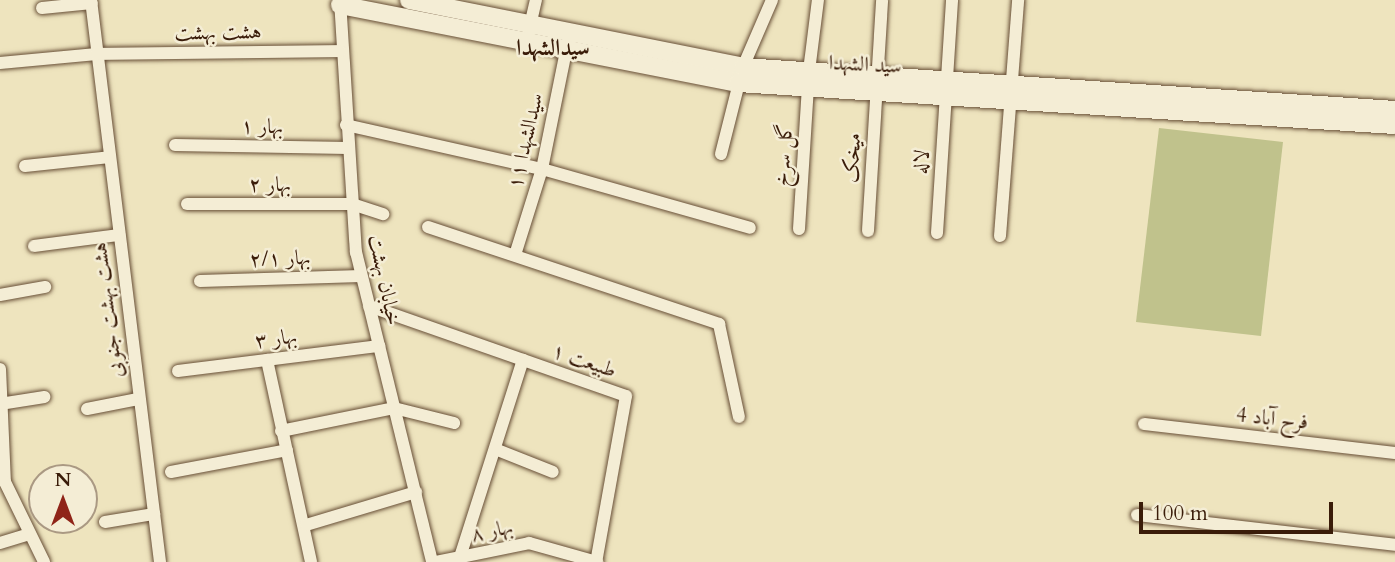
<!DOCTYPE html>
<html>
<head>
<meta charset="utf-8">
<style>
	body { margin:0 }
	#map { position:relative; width:1395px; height:562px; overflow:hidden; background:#eee4be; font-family:Cardo,Amiri,serif }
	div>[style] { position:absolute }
	.green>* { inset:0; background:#c0c28c }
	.roads { filter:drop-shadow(0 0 2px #674e36) drop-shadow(0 0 2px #674e36) }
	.street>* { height:12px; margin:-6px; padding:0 6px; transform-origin:6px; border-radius:6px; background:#f4edd5 }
	.secondary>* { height:18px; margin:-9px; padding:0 9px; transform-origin:9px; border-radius:9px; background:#f4edd5 }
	span { translate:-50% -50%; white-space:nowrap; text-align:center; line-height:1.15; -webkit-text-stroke:5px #f4edd5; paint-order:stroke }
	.street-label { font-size:21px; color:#3a1c09 }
	.neighbourhood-label { font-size:23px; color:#3a1c09; font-weight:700 }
	.north { position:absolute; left:28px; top:464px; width:70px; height:70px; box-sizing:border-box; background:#f4edd5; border:2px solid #aa9983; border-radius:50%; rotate:0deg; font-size:19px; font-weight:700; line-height:28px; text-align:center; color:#3a1c09 }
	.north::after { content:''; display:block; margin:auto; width:24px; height:32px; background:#8f2418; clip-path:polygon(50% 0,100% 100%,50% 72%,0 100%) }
	.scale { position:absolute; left:1139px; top:502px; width:194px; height:32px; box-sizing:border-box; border:4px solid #3a1c09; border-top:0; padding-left:9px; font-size:21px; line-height:24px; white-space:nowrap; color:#3a1c09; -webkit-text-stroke:5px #f4edd5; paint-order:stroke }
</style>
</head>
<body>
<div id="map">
	<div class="green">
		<div style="clip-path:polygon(1159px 128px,1283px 142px,1261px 336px,1136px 322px)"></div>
	</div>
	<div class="roads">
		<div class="street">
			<div style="left:91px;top:0;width:566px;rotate:83deg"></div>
			<div style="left:340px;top:0;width:253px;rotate:86.4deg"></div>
			<div style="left:356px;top:252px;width:319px;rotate:76.2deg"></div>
			<div style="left:42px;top:8px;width:50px;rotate:-5.7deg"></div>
			<div style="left:529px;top:30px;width:31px;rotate:-77deg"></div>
			<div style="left:0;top:63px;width:97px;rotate:-5.3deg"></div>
			<div style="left:97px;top:54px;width:243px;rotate:-0.7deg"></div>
			<div style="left:809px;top:71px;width:72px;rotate:-82.8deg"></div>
			<div style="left:346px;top:125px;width:201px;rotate:12.7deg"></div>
			<div style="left:542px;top:169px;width:216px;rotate:15.8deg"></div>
			<div style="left:175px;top:145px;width:173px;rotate:1deg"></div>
			<div style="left:721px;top:154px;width:90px;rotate:-75.8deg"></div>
			<div style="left:743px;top:67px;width:73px;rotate:-66.6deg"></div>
			<div style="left:25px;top:166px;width:85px;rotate:-6deg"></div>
			<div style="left:187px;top:204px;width:165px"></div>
			<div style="left:352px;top:204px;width:33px;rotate:18deg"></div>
			<div style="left:428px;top:227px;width:307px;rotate:18.4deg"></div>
			<div style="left:719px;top:324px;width:95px;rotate:77.9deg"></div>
			<div style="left:799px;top:229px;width:144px;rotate:-86.4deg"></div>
			<div style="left:868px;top:231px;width:231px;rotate:-86.5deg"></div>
			<div style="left:937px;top:233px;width:233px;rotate:-86.3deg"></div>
			<div style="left:1000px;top:236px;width:237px;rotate:-85.6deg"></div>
			<div style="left:34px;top:246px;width:86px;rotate:-7.4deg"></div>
			<div style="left:515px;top:255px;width:90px;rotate:-72.6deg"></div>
			<div style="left:542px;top:169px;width:131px;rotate:-78.5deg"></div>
			<div style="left:200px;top:281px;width:161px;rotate:-1.8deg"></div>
			<div style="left:0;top:295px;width:46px;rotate:-10.1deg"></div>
			<div style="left:369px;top:306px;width:272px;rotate:19.3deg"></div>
			<div style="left:626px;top:396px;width:169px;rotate:100.2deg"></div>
			<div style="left:267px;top:360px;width:207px;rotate:77.7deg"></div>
			<div style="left:0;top:369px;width:113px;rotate:87.5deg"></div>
			<div style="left:5px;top:482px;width:89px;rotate:64deg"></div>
			<div style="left:178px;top:371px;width:203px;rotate:-7.1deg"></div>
			<div style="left:0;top:404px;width:45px;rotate:-9deg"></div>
			<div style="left:87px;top:409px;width:52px;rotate:-11.1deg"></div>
			<div style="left:1144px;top:424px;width:253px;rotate:6.6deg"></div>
			<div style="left:281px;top:431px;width:115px;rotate:-11.5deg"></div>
			<div style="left:394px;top:408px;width:62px;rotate:14deg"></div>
			<div style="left:495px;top:449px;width:62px;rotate:21.6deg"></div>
			<div style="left:171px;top:472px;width:118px;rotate:-10.7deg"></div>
			<div style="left:1137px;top:515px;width:260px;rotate:6.6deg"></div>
			<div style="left:105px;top:522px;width:50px;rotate:-9.3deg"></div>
			<div style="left:306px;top:525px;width:115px;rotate:-16.7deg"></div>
			<div style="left:0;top:543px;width:30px;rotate:-17deg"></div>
			<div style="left:460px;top:557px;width:207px;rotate:-72.3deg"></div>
			<div style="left:436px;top:562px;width:95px;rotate:-11.5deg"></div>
			<div style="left:529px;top:543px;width:71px;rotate:15.6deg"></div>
		</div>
		<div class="secondary">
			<div style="left:409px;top:0;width:341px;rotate:11.3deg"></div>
			<div style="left:743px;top:67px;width:653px;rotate:3.77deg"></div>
			<div style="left:340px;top:5px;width:406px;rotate:11.1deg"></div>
			<div style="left:738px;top:83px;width:658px;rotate:3.66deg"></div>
		</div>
	</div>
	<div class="street-label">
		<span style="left:218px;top:33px;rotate:-1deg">هشت بهشت</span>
		<span style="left:865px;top:65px;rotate:3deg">سید الشهدا</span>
		<span style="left:262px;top:127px;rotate:1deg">بهار ۱</span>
		<span style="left:526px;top:141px;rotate:-77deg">سیدالشهدا ۱۱</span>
		<span style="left:784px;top:155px;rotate:-86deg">گل سرخ</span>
		<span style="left:853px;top:158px;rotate:-87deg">میخک</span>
		<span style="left:922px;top:162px;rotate:-86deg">لاله</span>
		<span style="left:270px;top:185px">بهار ۲</span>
		<span style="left:280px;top:259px;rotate:-2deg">بهار ۲/۱</span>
		<span style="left:384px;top:280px;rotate:78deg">خیابان بهشت</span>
		<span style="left:108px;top:310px;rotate:-97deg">هشت بهشت جنوبی</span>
		<span style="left:276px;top:339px;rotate:-7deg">بهار ۳</span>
		<span style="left:584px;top:361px;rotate:19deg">طبیعت ۱</span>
		<span style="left:1272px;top:419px;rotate:6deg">فرح آباد 4</span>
		<span style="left:492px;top:531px;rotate:-11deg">بهار ۸</span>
	</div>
	<div class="neighbourhood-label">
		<span style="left:553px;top:48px">سیدالشهدا</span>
	</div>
	<div class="north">N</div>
	<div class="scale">100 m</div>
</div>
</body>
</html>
